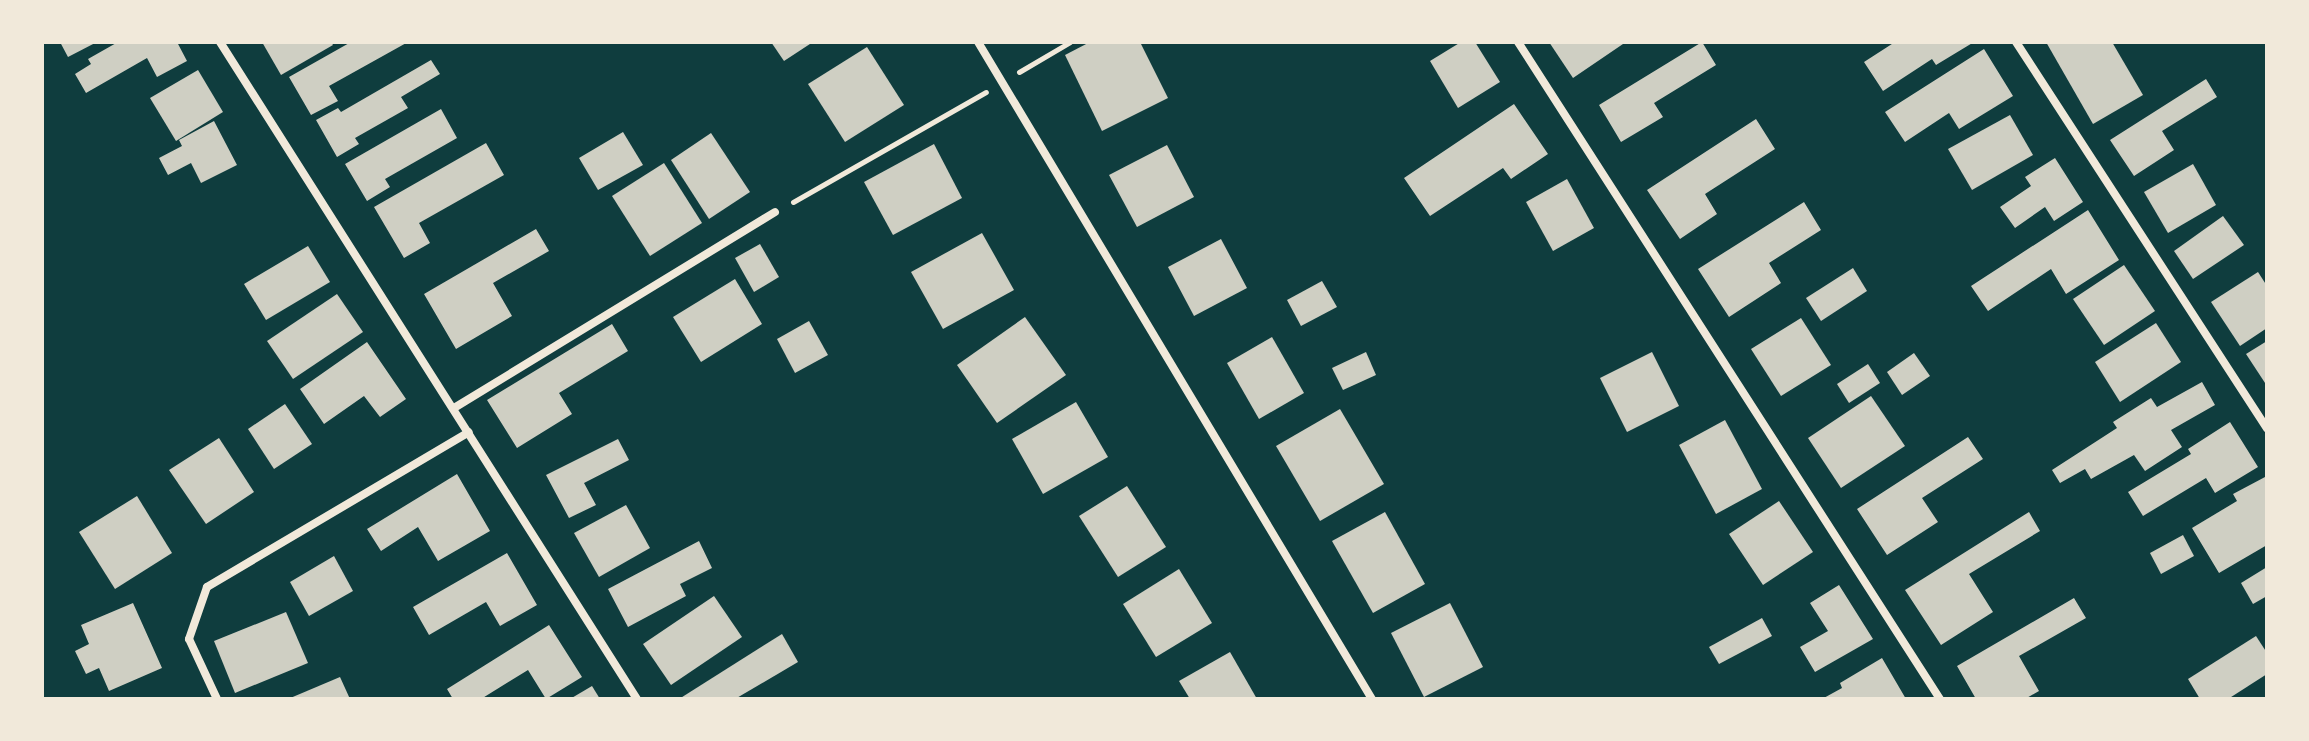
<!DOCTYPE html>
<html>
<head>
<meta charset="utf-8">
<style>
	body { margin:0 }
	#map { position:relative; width:2309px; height:741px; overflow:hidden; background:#0f3d3e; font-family:Overpass,sans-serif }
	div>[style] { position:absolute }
	.building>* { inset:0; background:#cfcfc3 }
	.path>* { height:5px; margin:-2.5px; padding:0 2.5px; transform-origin:2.5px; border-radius:2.5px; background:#f1e9da }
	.minor>* { height:8px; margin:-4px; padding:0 4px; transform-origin:4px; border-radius:4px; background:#f1e9da }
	span { translate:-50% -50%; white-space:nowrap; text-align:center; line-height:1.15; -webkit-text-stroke:7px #f1e9da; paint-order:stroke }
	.frame { position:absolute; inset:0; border:44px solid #f1e9da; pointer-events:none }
</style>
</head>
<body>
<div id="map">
	<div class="building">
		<div style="clip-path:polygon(60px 42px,97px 42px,68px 57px)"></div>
		<div style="clip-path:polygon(118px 42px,177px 42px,187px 61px,157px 77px,147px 58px,86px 93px,75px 74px,91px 64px,88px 59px)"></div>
		<div style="clip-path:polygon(262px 42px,331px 42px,333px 45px,281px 75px)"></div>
		<div style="clip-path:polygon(351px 42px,408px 42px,329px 86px,338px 101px,311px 115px,289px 77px)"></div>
		<div style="clip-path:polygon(771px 42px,813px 42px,784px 61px)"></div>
		<div style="clip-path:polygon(1090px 42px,1140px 42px,1168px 98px,1102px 131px,1065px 55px)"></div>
		<div style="clip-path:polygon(1461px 42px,1475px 42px,1500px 82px,1458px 108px,1430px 61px)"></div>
		<div style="clip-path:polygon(1549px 42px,1622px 42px,1623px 44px,1573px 78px)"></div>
		<div style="clip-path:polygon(1702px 42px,1716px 65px,1654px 103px,1663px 117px,1621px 142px,1599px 105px)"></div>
		<div style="clip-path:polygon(1895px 42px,1974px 42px,1936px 65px,1932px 59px,1883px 91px,1864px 62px)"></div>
		<div style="clip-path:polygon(2046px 42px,2112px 42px,2143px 95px,2093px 124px)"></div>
		<div style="clip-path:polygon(867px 47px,904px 105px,845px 142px,808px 84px)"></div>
		<div style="clip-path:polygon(1984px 49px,2013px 96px,1959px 129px,1949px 113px,1905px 142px,1885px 112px)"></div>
		<div style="clip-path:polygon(431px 60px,440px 74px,401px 97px,408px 108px,355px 138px,359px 144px,337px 157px,316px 120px,338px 108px,341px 112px)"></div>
		<div style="clip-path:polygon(198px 70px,223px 112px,176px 141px,150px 98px)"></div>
		<div style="clip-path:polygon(2206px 79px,2217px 97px,2162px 131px,2174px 150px,2134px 176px,2110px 140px)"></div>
		<div style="clip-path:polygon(1514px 104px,1548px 154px,1511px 179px,1503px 168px,1430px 216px,1404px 178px)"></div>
		<div style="clip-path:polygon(441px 109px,457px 138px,385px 179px,390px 187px,367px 201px,345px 164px)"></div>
		<div style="clip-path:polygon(2010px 115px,2033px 155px,1972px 190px,1948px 149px)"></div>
		<div style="clip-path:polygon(1756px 119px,1775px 149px,1705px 194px,1717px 214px,1680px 239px,1647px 190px)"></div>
		<div style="clip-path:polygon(214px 121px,237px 165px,201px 183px,191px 163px,168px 175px,159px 158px,182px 146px,179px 140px)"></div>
		<div style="clip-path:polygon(623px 132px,643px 165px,598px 190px,579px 158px)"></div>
		<div style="clip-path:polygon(711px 133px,750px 192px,709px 219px,671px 160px)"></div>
		<div style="clip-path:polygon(486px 143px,504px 175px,419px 223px,430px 243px,404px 258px,374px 207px)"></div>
		<div style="clip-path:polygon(934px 144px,962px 198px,893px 235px,864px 182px)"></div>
		<div style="clip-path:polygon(1167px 145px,1194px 197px,1137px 227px,1109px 175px)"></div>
		<div style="clip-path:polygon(2055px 158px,2083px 202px,2054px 221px,2045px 207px,2015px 228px,2000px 207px,2031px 186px,2025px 177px)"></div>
		<div style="clip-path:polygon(664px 163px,702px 223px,650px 256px,612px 196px)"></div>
		<div style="clip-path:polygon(2193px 164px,2216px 205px,2168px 233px,2144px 192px)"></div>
		<div style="clip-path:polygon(1567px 179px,1594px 228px,1553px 251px,1526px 202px)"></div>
		<div style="clip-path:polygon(1804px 202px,1821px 230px,1769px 263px,1781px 283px,1729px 317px,1698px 269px)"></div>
		<div style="clip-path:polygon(2088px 210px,2119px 260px,2066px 294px,2051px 269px,1988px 311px,1971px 286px)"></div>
		<div style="clip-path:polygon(2223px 216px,2244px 245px,2193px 279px,2174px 251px)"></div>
		<div style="clip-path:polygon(536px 229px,549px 251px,493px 283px,512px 316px,456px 349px,424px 294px)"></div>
		<div style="clip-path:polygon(982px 233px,1014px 290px,943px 329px,911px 272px)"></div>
		<div style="clip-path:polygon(1221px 239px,1247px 288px,1194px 316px,1168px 267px)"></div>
		<div style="clip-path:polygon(760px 244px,779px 277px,754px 292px,735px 258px)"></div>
		<div style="clip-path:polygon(308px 246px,330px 282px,266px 320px,244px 284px)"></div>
		<div style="clip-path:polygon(2124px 265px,2155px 311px,2104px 345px,2073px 299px)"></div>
		<div style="clip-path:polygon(1853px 268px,1867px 291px,1821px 321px,1806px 298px)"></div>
		<div style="clip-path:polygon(2258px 272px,2267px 286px,2267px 328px,2240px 346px,2211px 302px)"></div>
		<div style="clip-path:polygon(735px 279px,762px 324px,701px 362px,673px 317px)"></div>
		<div style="clip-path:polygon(1322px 281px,1337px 307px,1301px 326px,1287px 300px)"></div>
		<div style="clip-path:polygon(337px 294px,363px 332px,293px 379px,267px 341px)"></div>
		<div style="clip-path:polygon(1025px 317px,1066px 375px,997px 423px,957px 365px)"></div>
		<div style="clip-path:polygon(1801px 318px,1831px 365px,1781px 396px,1751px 349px)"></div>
		<div style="clip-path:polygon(809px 321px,828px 355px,795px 373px,777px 339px)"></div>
		<div style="clip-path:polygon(2156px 323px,2181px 362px,2120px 402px,2095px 362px)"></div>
		<div style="clip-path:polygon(612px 324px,628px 351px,559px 393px,572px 414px,517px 448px,487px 400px)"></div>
		<div style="clip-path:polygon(1272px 337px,1304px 393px,1259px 419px,1227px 363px)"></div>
		<div style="clip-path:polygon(2267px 341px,2267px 386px,2246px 354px)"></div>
		<div style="clip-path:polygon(367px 342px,406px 399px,380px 417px,364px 396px,324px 424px,300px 389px)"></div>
		<div style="clip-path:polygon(1366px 352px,1376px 375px,1343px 390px,1332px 368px)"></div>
		<div style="clip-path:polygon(1652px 352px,1679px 406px,1627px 432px,1600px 378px)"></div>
		<div style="clip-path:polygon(1914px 353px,1930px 376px,1902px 395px,1887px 372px)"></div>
		<div style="clip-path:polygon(1868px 364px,1880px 383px,1849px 403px,1837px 384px)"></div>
		<div style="clip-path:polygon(2202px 382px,2215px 405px,2171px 430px,2182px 447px,2145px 471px,2134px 455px,2091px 479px,2085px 469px,2060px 483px,2052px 470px,2117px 428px,2113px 422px,2151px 398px,2157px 407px)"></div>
		<div style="clip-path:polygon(1871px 396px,1905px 446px,1841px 488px,1808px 438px)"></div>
		<div style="clip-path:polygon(1076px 402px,1108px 457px,1043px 494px,1012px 439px)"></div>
		<div style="clip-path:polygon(285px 404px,312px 444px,274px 469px,248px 429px)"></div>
		<div style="clip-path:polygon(1340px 409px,1384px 484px,1320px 521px,1276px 446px)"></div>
		<div style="clip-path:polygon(1725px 420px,1762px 489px,1716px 514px,1679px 445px)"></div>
		<div style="clip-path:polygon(2230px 422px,2258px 467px,2215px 493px,2206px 478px,2143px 516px,2128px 492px,2191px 454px,2188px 449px)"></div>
		<div style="clip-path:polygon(1968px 437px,1983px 459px,1922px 498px,1938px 522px,1887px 555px,1857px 509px)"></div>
		<div style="clip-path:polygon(219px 438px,254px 492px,206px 524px,169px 470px)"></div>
		<div style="clip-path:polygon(618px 439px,629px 460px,584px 483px,596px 505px,569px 518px,546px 475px)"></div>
		<div style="clip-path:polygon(457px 474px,490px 531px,438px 561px,418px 527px,381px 551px,367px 529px)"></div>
		<div style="clip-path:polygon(2265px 477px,2267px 545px,2219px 573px,2192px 528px,2237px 501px,2233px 494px)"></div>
		<div style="clip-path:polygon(1127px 486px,1166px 547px,1118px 577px,1079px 516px)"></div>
		<div style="clip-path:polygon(137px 496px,172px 553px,115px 589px,79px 532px)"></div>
		<div style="clip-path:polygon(1779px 501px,1813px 552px,1763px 585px,1729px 534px)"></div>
		<div style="clip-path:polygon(626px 505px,650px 548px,599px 577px,574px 533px)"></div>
		<div style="clip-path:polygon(1385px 512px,1425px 584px,1373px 613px,1332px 541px)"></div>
		<div style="clip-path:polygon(2029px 512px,2040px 531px,1969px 574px,1993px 612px,1941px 645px,1905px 590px)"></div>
		<div style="clip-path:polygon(2183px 535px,2194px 556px,2161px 574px,2150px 553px)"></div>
		<div style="clip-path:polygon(699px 541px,712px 568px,680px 584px,686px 596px,628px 627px,608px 589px)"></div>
		<div style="clip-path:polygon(507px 553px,537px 605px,500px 626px,486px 602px,429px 635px,413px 607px)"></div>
		<div style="clip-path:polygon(334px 556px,353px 591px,309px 616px,290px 582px)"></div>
		<div style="clip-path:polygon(2267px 567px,2267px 596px,2253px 604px,2241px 583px)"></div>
		<div style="clip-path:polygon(1179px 569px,1212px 623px,1156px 657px,1123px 604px)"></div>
		<div style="clip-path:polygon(1839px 585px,1873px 639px,1815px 672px,1800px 647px,1828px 631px,1810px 603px)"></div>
		<div style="clip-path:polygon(714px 596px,742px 637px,671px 685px,643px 644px)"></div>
		<div style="clip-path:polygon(2074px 598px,2086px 618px,2019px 656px,2039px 691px,2025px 699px,1976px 699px,1957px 666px)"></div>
		<div style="clip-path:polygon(133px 603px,162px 668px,109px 691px,99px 668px,86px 674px,75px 651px,89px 644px,81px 625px)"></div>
		<div style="clip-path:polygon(1450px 603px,1483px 667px,1424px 697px,1391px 633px)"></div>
		<div style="clip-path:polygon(286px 612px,308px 663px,235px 693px,214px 641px)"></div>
		<div style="clip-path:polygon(1762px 618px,1772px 636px,1719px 664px,1709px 647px)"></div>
		<div style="clip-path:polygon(549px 625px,582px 677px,546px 699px,528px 670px,481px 699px,453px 699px,447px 689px)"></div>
		<div style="clip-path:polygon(782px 634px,798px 662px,735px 699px,679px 699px)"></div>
		<div style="clip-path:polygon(2256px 636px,2267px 653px,2267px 674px,2228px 699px,2200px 699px,2188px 679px)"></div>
		<div style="clip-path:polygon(1230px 652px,1257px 699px,1190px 699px,1179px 681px)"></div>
		<div style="clip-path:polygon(1882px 658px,1906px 699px,1822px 699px,1842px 688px,1840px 683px)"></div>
		<div style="clip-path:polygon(340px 677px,350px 699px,288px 699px)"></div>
		<div style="clip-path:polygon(592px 686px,600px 699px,570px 699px)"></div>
	</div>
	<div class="path">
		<div style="left:1019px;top:72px;width:59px;rotate:-30.5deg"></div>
		<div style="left:793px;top:202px;width:222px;rotate:-29.7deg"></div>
	</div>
	<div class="minor">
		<div style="left:220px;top:42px;width:778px;rotate:57.6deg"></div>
		<div style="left:978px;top:42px;width:766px;rotate:59.05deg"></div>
		<div style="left:1518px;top:42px;width:781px;rotate:57.29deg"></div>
		<div style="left:2016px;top:42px;width:461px;rotate:57deg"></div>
		<div style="left:454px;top:408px;width:376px;rotate:-31.4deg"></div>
		<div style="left:217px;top:699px;width:66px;rotate:-115deg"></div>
		<div style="left:189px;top:639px;width:55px;rotate:-70.9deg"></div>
		<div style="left:207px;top:587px;width:304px;rotate:-30.6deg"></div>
	</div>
	<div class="frame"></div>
</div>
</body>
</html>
